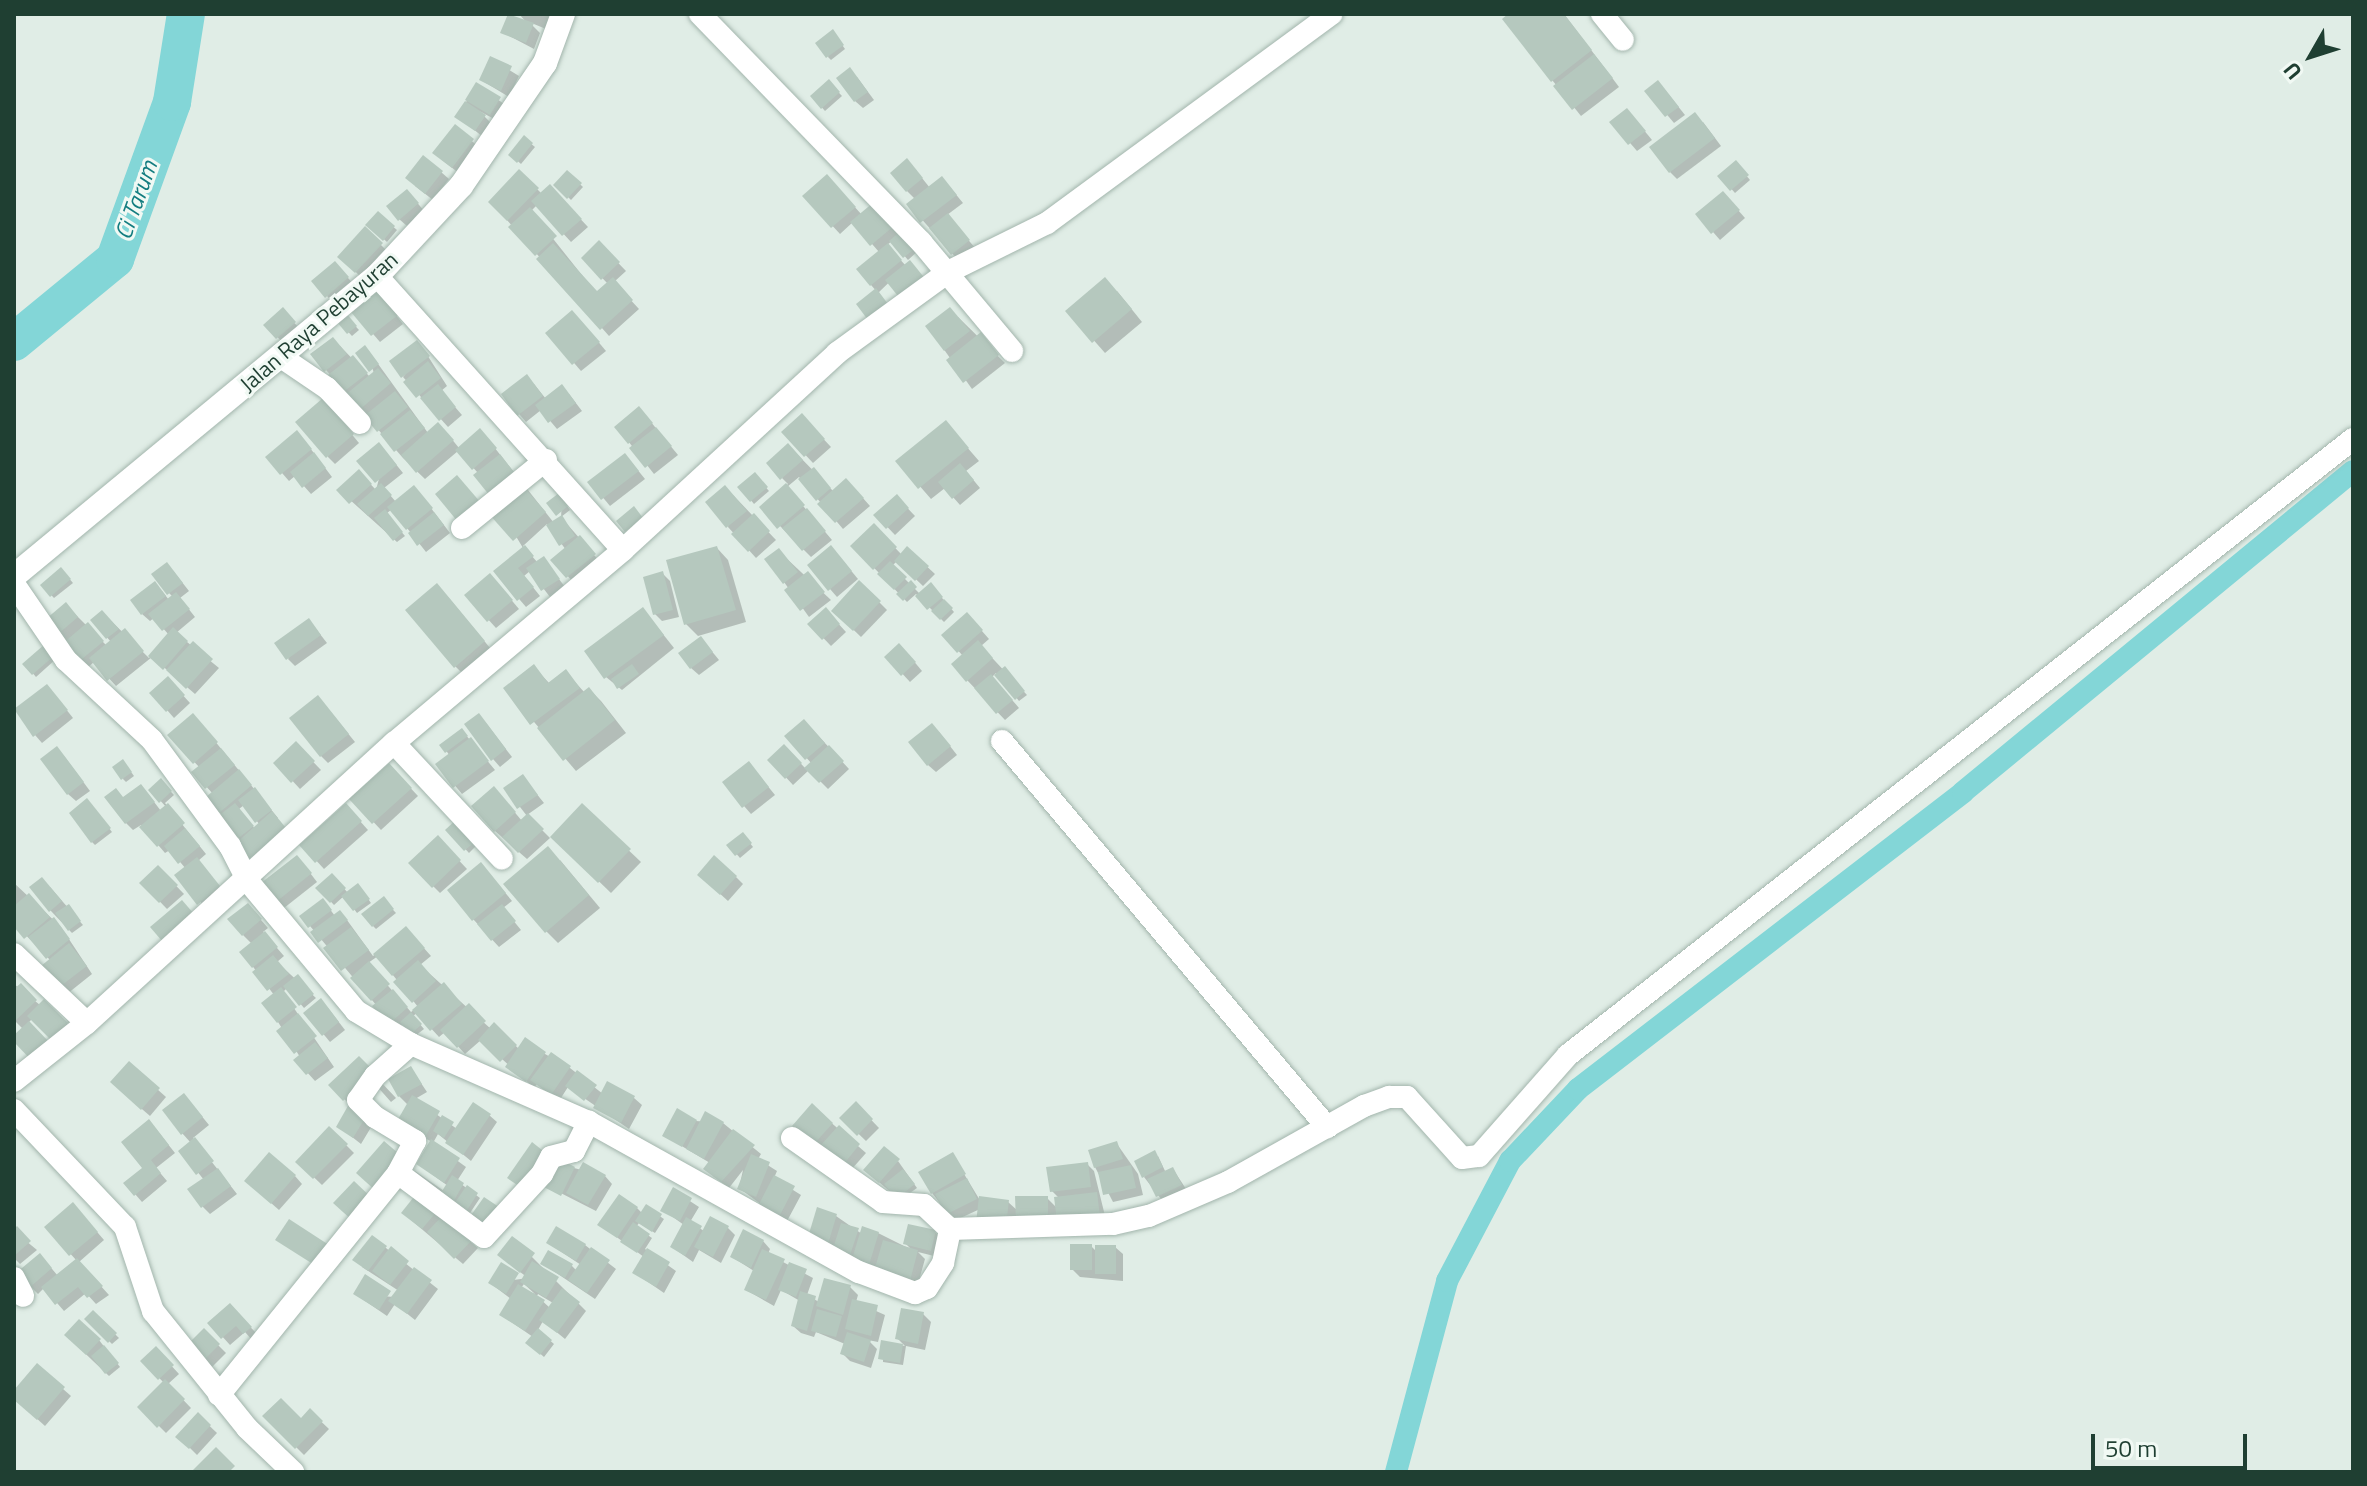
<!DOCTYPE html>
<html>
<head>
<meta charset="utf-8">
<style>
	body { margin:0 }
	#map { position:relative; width:2367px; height:1486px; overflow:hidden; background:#e0ede6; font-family:"Titillium Web",sans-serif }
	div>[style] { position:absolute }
	.shadow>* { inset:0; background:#0003 }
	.canal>* { height:22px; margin:-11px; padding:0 11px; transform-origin:11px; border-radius:11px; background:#83d6d7 }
	.river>* { height:38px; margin:-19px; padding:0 19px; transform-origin:19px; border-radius:19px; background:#83d6d7 }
	.building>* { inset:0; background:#b5c8be }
	.roads { filter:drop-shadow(0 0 2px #a2b5ac) drop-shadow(0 0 2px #a2b5ac) }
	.street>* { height:22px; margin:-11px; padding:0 11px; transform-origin:11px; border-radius:11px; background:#fff }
	.secondary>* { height:24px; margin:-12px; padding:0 12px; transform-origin:12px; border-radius:12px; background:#fff }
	span { translate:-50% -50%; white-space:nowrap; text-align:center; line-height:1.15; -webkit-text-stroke:6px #f1f9f4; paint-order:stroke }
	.street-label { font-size:22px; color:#1f3f32 }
	.water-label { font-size:24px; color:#147d80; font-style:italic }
	.frame { position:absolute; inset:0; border:16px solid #1f3f32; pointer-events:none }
	.north { position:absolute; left:2271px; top:16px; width:80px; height:80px; -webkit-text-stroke:6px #f1f9f4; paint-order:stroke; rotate:231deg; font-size:22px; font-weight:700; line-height:32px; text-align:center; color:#1f3f32 }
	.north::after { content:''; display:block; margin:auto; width:28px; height:36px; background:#1f3f32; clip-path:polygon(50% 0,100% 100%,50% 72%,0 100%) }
	.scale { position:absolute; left:2091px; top:1434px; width:156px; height:36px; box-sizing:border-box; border:4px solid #1f3f32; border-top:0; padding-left:10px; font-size:24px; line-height:28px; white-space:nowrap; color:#1f3f32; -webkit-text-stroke:6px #f1f9f4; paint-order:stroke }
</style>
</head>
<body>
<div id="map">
	<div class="shadow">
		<div style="clip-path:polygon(519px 14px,550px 14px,546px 29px,529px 22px,540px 33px,534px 49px,502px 32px,527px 23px)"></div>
		<div style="clip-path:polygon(1512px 14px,1564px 14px,1619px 87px,1581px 116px,1504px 20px)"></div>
		<div style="clip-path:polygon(835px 35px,845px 49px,831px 60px,828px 57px)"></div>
		<div style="clip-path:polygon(491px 59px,519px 76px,509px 97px,481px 80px)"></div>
		<div style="clip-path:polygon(857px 77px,874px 100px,863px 108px,855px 101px)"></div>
		<div style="clip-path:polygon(829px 82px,842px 96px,825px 111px,812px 96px)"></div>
		<div style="clip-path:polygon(477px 85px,507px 106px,498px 121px,479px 111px,492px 124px,483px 137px,457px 116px)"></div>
		<div style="clip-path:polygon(1665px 90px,1685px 115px,1674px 123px,1647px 91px)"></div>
		<div style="clip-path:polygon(1634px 118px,1652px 140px,1637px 151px,1612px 122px)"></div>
		<div style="clip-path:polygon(1703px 122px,1721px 146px,1677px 179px,1670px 172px)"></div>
		<div style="clip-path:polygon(455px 127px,480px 148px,460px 174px,442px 160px)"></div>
		<div style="clip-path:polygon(524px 138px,535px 147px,521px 164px,511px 155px)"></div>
		<div style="clip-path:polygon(1736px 163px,1750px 180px,1735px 193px,1720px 176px)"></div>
		<div style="clip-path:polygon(914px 168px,930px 188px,949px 186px,963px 203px,947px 215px,976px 249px,959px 261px,909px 205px,915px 199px,907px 191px)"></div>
		<div style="clip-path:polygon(441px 172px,449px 179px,433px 200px,415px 186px)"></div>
		<div style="clip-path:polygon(520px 172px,542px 194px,557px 194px,588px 227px,571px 242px,537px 205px,531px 211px,597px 294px,608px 284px,583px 258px,599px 243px,626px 271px,614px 282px,639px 309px,609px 336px,491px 202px)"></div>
		<div style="clip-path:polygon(568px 173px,583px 187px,571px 200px,556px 185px)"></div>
		<div style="clip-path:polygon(834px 184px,862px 215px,874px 205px,918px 251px,908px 260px,892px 241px,887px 245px,906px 266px,878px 293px,871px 285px,879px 252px,853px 222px,840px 234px,805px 196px)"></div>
		<div style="clip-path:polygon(414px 199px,425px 212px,407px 226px,399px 219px)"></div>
		<div style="clip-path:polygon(1730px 201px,1745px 218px,1720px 240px,1713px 232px)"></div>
		<div style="clip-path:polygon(378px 214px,397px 230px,387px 242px,368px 225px)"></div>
		<div style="clip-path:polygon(365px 229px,388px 252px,363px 279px,340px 257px)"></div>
		<div style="clip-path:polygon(342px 271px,355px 286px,334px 304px,327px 296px)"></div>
		<div style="clip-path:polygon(1117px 291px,1142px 322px,1105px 353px,1068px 311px)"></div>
		<div style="clip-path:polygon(385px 301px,403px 324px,380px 342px,354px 312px)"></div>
		<div style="clip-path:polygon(282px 310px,302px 331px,285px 345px,266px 325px)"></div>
		<div style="clip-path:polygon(347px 317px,359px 330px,352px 336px,340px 323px)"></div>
		<div style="clip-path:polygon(958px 317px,1005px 363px,972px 389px,928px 327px)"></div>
		<div style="clip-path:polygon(580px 320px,606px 351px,581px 371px,548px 333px)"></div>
		<div style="clip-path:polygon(340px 346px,370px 377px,374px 374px,368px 350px,428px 433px,446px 432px,459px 448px,487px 438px,554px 523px,561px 518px,562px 499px,570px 510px,561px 517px,601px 563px,575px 584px,553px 560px,566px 550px,547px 524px,523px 546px,538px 563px,544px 559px,565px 587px,550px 597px,530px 571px,524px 576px,540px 596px,526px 607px,495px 571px,523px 548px,478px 473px,458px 451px,425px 479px,403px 458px,326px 370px)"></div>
		<div style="clip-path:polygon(424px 350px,447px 386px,441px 391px,462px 415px,448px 427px,403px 377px)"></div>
		<div style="clip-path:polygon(534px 384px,546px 399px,569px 394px,582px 411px,557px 429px,541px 410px,526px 422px,519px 414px)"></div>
		<div style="clip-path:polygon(330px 408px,359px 443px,335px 464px,328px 457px)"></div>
		<div style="clip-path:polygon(646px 416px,678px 455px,654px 474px,617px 427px)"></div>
		<div style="clip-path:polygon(802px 416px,831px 447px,813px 463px,784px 432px)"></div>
		<div style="clip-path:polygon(946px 423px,979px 461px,966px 471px,980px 488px,960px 505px,945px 488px,931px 499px,898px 461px)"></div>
		<div style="clip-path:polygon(304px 440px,332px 477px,311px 494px,295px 476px,289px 481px,268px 457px)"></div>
		<div style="clip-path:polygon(386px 452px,403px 473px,384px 488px,396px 502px,421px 495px,450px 533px,426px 552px,392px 509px,386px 514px,405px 536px,397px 542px,339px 490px,359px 472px,376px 490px)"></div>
		<div style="clip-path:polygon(796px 453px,834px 492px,854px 488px,870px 506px,843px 529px,799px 477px,787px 487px,832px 540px,811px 557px,761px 507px,788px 484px,782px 478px)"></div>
		<div style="clip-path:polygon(632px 463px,645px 479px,610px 506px,590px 482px)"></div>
		<div style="clip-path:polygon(755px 475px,769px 491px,754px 504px,740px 487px)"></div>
		<div style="clip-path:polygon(733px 495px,776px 540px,756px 558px,728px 527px)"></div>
		<div style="clip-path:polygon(897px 497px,915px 516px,895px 535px,876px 515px)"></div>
		<div style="clip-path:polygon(874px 526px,902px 555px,908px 549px,935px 574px,923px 586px,897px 561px,892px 566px,920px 594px,931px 585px,954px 612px,944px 622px,916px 594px,907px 602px,853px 546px)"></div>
		<div style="clip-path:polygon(717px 548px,728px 560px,746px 622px,698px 636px,686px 624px)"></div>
		<div style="clip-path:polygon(838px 555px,858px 579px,837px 597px,830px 589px)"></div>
		<div style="clip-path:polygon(786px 558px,831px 600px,809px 617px,784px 582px)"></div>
		<div style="clip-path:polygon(61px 569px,73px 583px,54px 598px,42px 585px)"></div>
		<div style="clip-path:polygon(174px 572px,189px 591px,180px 598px,195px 617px,176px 633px,219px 668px,195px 694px,152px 657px,116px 686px,94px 662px,86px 669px,60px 632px,73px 612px,107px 646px,111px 642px,93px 621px,102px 612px,149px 658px,169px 635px,154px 618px,150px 621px,142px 614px,162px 591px,169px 600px,173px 597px,169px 593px)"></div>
		<div style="clip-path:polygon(662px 573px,670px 581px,679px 617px,662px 621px,655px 614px)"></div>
		<div style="clip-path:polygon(497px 583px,519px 609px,496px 628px,466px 595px)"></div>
		<div style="clip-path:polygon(860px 583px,887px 610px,861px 637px,834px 611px)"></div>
		<div style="clip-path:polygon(448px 597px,495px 654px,467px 678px,455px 666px)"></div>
		<div style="clip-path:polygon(643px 609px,674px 648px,622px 690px,606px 677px)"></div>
		<div style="clip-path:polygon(826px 610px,846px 632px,831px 646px,810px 624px)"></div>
		<div style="clip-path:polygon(309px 620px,327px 643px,295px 666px,288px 659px)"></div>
		<div style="clip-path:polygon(974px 622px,989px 639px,981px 646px,1027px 695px,1019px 701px,996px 673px,992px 677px,1019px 708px,1005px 720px,967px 680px,963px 656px,944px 635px)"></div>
		<div style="clip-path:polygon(701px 638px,719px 660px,699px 675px,691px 668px)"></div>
		<div style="clip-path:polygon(45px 647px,56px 659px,36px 677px,25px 664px)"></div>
		<div style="clip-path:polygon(907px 653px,922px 671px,910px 682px,887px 657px)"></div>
		<div style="clip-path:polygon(534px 667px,550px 684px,566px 672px,585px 693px,589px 689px,601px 701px,626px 733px,576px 771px,505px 688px)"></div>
		<div style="clip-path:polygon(168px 679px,190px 703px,174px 718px,167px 710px)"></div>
		<div style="clip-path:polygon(54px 694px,73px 718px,42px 743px,35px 735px)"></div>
		<div style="clip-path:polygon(325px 705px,355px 742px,328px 763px,321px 756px)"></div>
		<div style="clip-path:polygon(evenodd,200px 723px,278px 818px,259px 865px,208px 797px,213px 794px,194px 773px,200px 768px,170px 736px,200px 723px,244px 805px,260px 825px,255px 829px,239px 809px,244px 805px)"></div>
		<div style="clip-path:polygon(486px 723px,512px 757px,500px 767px,493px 759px)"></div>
		<div style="clip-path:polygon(812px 729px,849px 769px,828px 789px,809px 770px,793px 785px,770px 760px,784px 746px,806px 769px,812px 764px,787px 736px)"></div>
		<div style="clip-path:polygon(939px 732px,957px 755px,936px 772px,928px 765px)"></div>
		<div style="clip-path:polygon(465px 734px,495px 770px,462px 794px,438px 765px,450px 756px,442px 745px)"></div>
		<div style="clip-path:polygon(296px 744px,321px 770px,300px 789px,276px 763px)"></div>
		<div style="clip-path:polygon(64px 756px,90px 791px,76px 801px,68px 794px)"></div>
		<div style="clip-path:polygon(749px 763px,775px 795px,751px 814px,744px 806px)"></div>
		<div style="clip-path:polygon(126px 765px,134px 776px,126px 782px,123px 779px)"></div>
		<div style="clip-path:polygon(389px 765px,418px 796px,381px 830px,352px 799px)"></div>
		<div style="clip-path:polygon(523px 777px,544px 803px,527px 815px,550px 838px,527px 859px,495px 831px,501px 796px,522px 821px,527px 816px,506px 789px)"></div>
		<div style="clip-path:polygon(161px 781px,174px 795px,165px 803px,206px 854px,198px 861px,226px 895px,205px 911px,186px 869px,170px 850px,165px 853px,141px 825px,133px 830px,126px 823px,124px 799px,148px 794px,161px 811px,166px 807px,151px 790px)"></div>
		<div style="clip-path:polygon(90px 804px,112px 832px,95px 845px,92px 842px)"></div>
		<div style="clip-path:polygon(582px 806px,641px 862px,611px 893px,553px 837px)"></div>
		<div style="clip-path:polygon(350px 810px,368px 830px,324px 869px,302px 845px)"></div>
		<div style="clip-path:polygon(448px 830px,478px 844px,469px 853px)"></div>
		<div style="clip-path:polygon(743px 834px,753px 847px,740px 858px,729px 845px)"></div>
		<div style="clip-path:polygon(438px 838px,467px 869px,440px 893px,433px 886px)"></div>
		<div style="clip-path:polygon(560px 860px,600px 908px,558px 943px,546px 931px)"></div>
		<div style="clip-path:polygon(304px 865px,317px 882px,284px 908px,277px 900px)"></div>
		<div style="clip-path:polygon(158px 867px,184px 894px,167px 909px,142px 883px)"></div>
		<div style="clip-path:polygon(488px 872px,512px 901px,503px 908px,521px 930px,499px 947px,473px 919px)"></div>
		<div style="clip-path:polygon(332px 875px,348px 893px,361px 889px,371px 903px,357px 913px,344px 896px,334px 905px,318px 888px)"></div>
		<div style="clip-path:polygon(736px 877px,743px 884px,728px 901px,707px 882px)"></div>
		<div style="clip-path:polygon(14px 883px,61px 927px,92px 974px,67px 994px,51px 961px,14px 923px)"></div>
		<div style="clip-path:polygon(50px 887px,83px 925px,72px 933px,50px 910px)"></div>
		<div style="clip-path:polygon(383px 899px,396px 913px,376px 929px,373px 926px)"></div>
		<div style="clip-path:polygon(evenodd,326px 904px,335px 916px,347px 920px,373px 956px,406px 928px,431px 956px,420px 965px,491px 1029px,494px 1025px,519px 1049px,545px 1054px,570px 1068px,603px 1094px,608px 1084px,634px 1098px,642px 1105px,629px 1129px,568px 1087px,559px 1101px,537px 1084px,534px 1088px,481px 1040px,465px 1054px,445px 1032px,439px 1037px,417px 1013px,413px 1016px,424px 1029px,415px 1036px,404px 1024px,397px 1030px,310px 926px,326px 904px,378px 956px,418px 1007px,411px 1012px,368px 963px,378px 956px)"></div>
		<div style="clip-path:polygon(255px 913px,268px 928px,263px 932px,284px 956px,277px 962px,316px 998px,304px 1008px,287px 988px,283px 992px,334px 1067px,315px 1081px,296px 1060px,300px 1057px,278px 1022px,274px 995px,242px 952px,252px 944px,243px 935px)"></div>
		<div style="clip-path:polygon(14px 984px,40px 1005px,44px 1001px,74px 1031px,60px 1046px,33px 1018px,28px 1023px,56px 1052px,40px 1067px,14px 1039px,23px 1029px,14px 1020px)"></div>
		<div style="clip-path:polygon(328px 1008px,345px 1030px,330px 1042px,306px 1013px)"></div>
		<div style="clip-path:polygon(359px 1059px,396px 1098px,391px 1102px,375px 1084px,351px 1108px,373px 1124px,361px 1144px,338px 1126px,351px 1106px,331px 1085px)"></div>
		<div style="clip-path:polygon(129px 1064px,166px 1097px,150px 1116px,120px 1090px)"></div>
		<div style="clip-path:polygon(411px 1068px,427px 1092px,415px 1099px,457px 1129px,489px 1115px,497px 1122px,471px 1161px,438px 1134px,433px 1143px,466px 1167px,457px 1181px,480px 1198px,468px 1216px,412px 1176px,415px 1171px,444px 1191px,448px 1186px,418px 1164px,432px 1142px,407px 1128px,408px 1105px,399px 1096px)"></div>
		<div style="clip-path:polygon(191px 1103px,209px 1125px,193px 1138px,237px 1194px,210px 1214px,203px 1207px,204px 1180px,181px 1151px,191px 1143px,182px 1133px)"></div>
		<div style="clip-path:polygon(856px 1104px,879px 1128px,866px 1141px,842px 1118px)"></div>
		<div style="clip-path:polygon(812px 1106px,866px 1153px,851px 1170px,794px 1126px)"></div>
		<div style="clip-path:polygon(696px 1121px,723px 1123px,761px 1154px,758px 1159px,777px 1171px,774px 1178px,801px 1195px,786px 1223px,739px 1188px,743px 1170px,729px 1188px,713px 1176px,710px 1163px,665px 1136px)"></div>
		<div style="clip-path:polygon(156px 1129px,175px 1153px,156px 1168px,167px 1181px,142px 1202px,135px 1194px)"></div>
		<div style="clip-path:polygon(330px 1129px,354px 1153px,322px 1185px,298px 1162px)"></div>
		<div style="clip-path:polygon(1117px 1144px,1138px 1174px,1143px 1195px,1113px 1202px,1095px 1167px)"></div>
		<div style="clip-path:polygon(952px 1154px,981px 1202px,1008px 1202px,1018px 1211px,1047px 1198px,1057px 1208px,1059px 1198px,1052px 1191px,1087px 1164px,1094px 1171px,1107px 1224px,1057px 1209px,1055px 1229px,1026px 1229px,980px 1209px,954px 1221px,932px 1193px)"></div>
		<div style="clip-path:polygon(1158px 1156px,1166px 1173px,1173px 1169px,1188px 1192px,1165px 1204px,1144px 1177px)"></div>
		<div style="clip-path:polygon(898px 1161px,917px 1188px,900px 1200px,873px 1177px)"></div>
		<div style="clip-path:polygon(574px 1168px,605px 1176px,612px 1184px,596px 1211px,543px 1184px,531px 1195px,510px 1178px)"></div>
		<div style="clip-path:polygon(295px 1176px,302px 1184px,279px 1210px,254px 1188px)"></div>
		<div style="clip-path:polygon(673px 1190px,699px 1207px,690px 1222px,704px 1231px,727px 1227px,735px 1235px,721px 1263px,699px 1250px,693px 1262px,672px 1247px,684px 1225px,663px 1210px)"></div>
		<div style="clip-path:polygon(417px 1196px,478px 1248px,463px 1264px,411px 1220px)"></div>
		<div style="clip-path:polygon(646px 1207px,664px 1219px,655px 1233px,639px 1223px,636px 1227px,652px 1238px,645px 1249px,676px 1271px,664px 1293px,635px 1273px,644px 1257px,600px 1225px,637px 1208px,642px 1213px)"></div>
		<div style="clip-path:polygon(80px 1212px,104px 1240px,79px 1262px,109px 1295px,96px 1304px,86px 1293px,64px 1311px,44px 1288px,38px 1294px,30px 1286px,47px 1263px,58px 1276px,77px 1261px,47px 1228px)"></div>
		<div style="clip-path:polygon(836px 1216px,862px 1234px,878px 1233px,912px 1250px,905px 1243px,935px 1232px,942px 1240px,938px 1257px,918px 1252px,925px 1259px,916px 1291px,817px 1244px)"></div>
		<div style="clip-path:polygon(14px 1231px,37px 1250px,20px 1264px,14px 1258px)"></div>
		<div style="clip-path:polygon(372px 1237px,438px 1289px,415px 1320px,395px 1304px,387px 1316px,355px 1294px,394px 1297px,399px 1291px,362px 1267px)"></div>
		<div style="clip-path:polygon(evenodd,513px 1238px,586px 1311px,565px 1339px,543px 1321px,538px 1330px,554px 1344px,544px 1357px,528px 1343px,533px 1337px,501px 1315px,511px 1299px,490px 1283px,528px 1278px,507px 1262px,513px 1238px,524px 1284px,535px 1294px,521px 1288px,524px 1284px,513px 1238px,538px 1294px,553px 1303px,550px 1308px,537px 1296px,538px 1294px)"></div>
		<div style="clip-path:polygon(763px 1241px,770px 1249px,768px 1254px,813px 1278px,807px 1295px,819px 1302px,850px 1287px,858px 1295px,856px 1302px,885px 1315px,878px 1342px,868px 1340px,877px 1349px,871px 1368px,850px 1361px,843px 1354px,845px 1344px,816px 1332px,814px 1337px,801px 1333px,793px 1326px,800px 1301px,781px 1290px,774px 1306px,746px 1290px,754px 1271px,732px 1257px)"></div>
		<div style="clip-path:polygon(548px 1243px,585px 1245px,616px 1269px,595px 1299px,546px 1266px,572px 1266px,577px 1271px,581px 1265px)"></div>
		<div style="clip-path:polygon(1091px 1246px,1097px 1252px,1115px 1247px,1123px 1254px,1123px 1281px,1080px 1277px,1072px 1269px)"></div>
		<div style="clip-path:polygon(93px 1313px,119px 1338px,112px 1344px,87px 1319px)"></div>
		<div style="clip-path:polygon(237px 1313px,258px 1335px,252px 1340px,245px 1332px,230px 1345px,210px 1323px)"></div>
		<div style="clip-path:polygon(923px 1314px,931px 1322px,925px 1350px,906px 1346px,903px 1365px,883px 1362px,883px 1342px,905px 1346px,897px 1338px)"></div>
		<div style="clip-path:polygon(204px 1331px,226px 1353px,212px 1367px,190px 1345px)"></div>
		<div style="clip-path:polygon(99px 1340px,120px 1367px,109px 1376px,74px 1343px)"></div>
		<div style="clip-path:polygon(156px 1349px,179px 1374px,168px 1384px,191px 1408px,166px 1433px,140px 1407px,164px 1383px,143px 1361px)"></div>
		<div style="clip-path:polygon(37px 1366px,71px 1396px,45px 1426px,14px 1398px)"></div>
		<div style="clip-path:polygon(310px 1411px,329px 1429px,304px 1455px,265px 1416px,301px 1421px)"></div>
		<div style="clip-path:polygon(198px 1415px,217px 1433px,197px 1455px,178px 1436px)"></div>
	</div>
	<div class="canal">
		<div style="left:1396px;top:1472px;width:198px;rotate:-75deg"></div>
		<div style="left:1447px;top:1281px;width:136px;rotate:-62.3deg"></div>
		<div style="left:1510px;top:1161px;width:99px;rotate:-46.6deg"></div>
		<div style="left:1578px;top:1089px;width:486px;rotate:-37.6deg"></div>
		<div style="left:1963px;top:792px;width:505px;rotate:-39.46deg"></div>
	</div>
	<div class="river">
		<div style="left:14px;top:342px;width:131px;rotate:-39.4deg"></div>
		<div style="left:115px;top:259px;width:167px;rotate:-70deg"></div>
		<div style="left:172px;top:102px;width:89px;rotate:-81deg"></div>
	</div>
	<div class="building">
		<div style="clip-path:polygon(508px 14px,534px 23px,526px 43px,500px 33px)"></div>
		<div style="clip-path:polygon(1508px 14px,1564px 14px,1592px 50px,1551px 82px,1502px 19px)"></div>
		<div style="clip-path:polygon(833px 29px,844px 45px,826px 58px,815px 43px)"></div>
		<div style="clip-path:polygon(1594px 54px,1613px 78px,1572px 110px,1553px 86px)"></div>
		<div style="clip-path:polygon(490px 56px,512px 66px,501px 91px,479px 80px)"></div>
		<div style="clip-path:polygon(850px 67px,868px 92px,854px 102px,836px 78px)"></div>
		<div style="clip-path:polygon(829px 79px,840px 92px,821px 109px,810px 96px)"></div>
		<div style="clip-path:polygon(1658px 80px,1679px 107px,1665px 117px,1644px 91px)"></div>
		<div style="clip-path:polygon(476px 82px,501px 97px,490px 115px,465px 100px)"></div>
		<div style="clip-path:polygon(465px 101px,486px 115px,475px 131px,454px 117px)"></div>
		<div style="clip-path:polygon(1627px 108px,1646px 131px,1628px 145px,1609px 122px)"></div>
		<div style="clip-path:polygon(1695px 112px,1715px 138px,1669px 173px,1649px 147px)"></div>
		<div style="clip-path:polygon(455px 124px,474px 139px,452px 168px,432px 153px)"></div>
		<div style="clip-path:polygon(524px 135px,533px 143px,517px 163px,508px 155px)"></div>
		<div style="clip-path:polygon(423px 155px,443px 171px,425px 194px,405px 178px)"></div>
		<div style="clip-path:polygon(907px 158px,923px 178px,906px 192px,890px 173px)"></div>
		<div style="clip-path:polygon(1736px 160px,1749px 175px,1730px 191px,1717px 176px)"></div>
		<div style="clip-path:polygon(519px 169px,539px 188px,507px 221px,488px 202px)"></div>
		<div style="clip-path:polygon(567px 170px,582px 183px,567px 199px,553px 185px)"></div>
		<div style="clip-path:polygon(827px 174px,856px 207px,831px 228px,802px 196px)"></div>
		<div style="clip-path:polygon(942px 176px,957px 195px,920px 223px,906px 204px)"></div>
		<div style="clip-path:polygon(550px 184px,582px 219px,562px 236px,531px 201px)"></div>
		<div style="clip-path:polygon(407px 189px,419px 203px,398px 221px,386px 206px)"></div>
		<div style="clip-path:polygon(1723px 191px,1740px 210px,1711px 234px,1695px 214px)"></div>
		<div style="clip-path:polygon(874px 202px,894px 226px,870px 246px,850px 222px)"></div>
		<div style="clip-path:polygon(530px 207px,557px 236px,535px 256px,508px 227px)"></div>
		<div style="clip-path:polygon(378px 211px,395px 226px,383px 241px,365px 225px)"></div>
		<div style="clip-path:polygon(948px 213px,970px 240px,951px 255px,929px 228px)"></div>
		<div style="clip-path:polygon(365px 226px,383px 243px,355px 273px,337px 257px)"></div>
		<div style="clip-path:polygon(902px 230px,917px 247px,903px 258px,889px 241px)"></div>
		<div style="clip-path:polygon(599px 240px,620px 262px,601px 280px,581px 258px)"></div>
		<div style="clip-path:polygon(553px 243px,597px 291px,613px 277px,633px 300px,600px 330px,536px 259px)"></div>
		<div style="clip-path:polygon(888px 243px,902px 260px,870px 286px,856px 269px)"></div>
		<div style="clip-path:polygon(910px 260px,927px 281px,902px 301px,885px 280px)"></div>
		<div style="clip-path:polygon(335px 261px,349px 277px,325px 298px,311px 281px)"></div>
		<div style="clip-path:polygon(1105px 277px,1132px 309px,1092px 343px,1065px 311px)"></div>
		<div style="clip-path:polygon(876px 288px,888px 304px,868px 320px,856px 304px)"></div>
		<div style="clip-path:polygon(378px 291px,398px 315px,371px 336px,351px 312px)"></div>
		<div style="clip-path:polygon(283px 307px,296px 322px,276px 339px,263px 325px)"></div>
		<div style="clip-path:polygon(950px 307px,970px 331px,944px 351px,925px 326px)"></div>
		<div style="clip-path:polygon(572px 310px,600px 342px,572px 365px,545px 333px)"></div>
		<div style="clip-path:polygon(347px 314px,357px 326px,347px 334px,337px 322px)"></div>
		<div style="clip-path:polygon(981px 332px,999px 355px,963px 383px,946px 360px)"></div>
		<div style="clip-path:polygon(333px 337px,347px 354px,324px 372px,310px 354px)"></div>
		<div style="clip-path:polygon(417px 340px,430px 356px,401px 378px,389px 361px)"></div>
		<div style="clip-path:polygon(365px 345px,379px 364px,369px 372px,355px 353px)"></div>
		<div style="clip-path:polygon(353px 355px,368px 373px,342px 393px,328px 375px)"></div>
		<div style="clip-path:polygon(428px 361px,441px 378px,416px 398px,403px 382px)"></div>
		<div style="clip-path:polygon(378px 368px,391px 383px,358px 411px,345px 395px)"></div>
		<div style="clip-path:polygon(527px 374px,543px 396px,517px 416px,501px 394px)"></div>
		<div style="clip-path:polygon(438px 384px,456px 407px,439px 421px,420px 398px)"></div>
		<div style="clip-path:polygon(562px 384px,576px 403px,548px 423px,535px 405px)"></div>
		<div style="clip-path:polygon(395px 391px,408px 407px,377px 432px,364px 416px)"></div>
		<div style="clip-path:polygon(323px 398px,354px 434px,326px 458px,295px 422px)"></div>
		<div style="clip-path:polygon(639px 406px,653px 423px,628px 444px,614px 427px)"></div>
		<div style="clip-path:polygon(410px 410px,425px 428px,394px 452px,380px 434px)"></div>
		<div style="clip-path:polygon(802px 413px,825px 439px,804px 457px,781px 432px)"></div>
		<div style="clip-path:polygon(946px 420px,969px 448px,918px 489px,895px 461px)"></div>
		<div style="clip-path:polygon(438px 422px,454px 440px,416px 473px,401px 455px)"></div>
		<div style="clip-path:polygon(656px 427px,672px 446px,645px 468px,629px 448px)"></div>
		<div style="clip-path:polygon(480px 428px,497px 448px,472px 470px,455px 450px)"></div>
		<div style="clip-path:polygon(297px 430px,312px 449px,280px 475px,265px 457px)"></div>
		<div style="clip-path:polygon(379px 442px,397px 465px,375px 483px,356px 461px)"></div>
		<div style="clip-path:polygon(788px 443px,803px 460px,780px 480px,766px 463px)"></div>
		<div style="clip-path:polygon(314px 452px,326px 468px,302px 488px,290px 472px)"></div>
		<div style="clip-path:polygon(625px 453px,639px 471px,601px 500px,587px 482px)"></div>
		<div style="clip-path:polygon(500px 454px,517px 476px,490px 496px,473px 475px)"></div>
		<div style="clip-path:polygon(960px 463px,974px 480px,952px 499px,938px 482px)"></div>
		<div style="clip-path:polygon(814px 467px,831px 488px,816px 501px,798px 479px)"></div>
		<div style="clip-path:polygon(359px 469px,372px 484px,349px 504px,336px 490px)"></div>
		<div style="clip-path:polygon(755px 472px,768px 487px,750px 502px,737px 487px)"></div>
		<div style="clip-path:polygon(457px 475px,481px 503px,458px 522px,435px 494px)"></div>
		<div style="clip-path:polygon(846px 478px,864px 498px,835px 523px,817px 504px)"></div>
		<div style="clip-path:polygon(381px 483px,392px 495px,368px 516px,357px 504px)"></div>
		<div style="clip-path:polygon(786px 483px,805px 505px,777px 529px,759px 507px)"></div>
		<div style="clip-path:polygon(414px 485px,433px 508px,406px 530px,387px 507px)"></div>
		<div style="clip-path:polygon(522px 485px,546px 512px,513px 541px,489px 514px)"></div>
		<div style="clip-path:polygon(725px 485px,747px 511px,726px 528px,705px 502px)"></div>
		<div style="clip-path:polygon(559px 493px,568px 506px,556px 516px,546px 503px)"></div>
		<div style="clip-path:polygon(897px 494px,909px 508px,886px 529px,873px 515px)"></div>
		<div style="clip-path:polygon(634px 506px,643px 518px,625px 532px,616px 521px)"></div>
		<div style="clip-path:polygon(807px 508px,826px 531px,802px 551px,782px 528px)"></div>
		<div style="clip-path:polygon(385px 509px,403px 532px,393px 541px,374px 518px)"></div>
		<div style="clip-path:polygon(434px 512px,444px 525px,417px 546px,408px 533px)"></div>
		<div style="clip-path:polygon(754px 513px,770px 531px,748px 552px,731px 534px)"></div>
		<div style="clip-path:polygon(562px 515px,575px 536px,559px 546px,546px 525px)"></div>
		<div style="clip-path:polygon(874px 523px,897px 547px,873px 570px,850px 546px)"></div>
		<div style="clip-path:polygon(580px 535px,596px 554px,566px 578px,550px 560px)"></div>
		<div style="clip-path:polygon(525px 545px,534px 556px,518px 568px,534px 587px,517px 601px,493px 571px)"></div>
		<div style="clip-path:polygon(831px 545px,852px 571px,828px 591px,807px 565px)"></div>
		<div style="clip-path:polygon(717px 546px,736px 610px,684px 625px,666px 560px)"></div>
		<div style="clip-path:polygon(907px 546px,929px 566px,915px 581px,894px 561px)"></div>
		<div style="clip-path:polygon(779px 548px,798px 572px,783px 584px,764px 559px)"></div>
		<div style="clip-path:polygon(544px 556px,560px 579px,541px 591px,526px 568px)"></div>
		<div style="clip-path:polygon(890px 561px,907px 577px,894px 590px,877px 574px)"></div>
		<div style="clip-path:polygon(167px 562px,183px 583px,167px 595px,151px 574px)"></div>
		<div style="clip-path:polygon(61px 567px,71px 579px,50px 597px,40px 585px)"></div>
		<div style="clip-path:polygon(663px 571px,673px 610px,653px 615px,643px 577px)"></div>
		<div style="clip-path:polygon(808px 571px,825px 592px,800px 611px,784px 590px)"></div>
		<div style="clip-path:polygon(490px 573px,513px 600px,487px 622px,464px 595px)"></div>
		<div style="clip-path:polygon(859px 580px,881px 601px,853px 631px,831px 611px)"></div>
		<div style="clip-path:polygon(911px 580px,917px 587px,903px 601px,896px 594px)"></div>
		<div style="clip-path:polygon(155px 581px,166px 596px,141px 615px,130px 600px)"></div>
		<div style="clip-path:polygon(931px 582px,943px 597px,927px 610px,915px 596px)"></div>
		<div style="clip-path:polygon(437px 583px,485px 641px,454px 668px,405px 610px)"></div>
		<div style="clip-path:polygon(176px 592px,190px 609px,162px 631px,148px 614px)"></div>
		<div style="clip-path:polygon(944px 599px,953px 608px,940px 620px,931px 611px)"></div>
		<div style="clip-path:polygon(66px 602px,78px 617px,58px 634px,46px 619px)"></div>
		<div style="clip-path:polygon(643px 607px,664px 635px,604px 679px,584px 651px)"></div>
		<div style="clip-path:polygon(826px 607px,840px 624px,822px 640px,807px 624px)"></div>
		<div style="clip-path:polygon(102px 610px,119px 629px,106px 639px,90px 620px)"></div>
		<div style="clip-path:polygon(967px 612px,983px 630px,957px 653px,941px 635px)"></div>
		<div style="clip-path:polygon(309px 618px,321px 635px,286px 660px,274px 643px)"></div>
		<div style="clip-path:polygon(88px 622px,104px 641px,77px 663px,62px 644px)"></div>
		<div style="clip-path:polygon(173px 627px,188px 641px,163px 670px,148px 656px)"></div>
		<div style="clip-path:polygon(125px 628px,144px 651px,107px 681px,89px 658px)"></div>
		<div style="clip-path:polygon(701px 636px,713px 652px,690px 669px,678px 653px)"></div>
		<div style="clip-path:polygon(978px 640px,993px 658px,966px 682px,951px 664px)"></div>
		<div style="clip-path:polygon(193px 641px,213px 659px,186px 689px,166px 670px)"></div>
		<div style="clip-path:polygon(899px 643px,916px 662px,901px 676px,884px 657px)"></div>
		<div style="clip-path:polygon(45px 644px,55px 655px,32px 675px,22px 664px)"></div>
		<div style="clip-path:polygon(534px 664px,548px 683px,566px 669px,580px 688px,530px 725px,503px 688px)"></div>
		<div style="clip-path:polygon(632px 664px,639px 674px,617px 689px,611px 679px)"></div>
		<div style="clip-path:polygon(1005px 666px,1025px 691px,1015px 700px,994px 675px)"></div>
		<div style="clip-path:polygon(991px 674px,1013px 700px,996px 714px,974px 688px)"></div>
		<div style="clip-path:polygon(168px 676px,185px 695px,166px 712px,149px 693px)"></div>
		<div style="clip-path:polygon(47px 684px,68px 710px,33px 737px,14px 709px)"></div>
		<div style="clip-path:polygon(589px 687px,615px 720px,563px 761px,537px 728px)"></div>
		<div style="clip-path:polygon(318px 695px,349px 734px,320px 757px,289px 718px)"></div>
		<div style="clip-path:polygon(193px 713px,218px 742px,193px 764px,167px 735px)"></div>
		<div style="clip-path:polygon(479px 713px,506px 749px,491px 761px,464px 724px)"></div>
		<div style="clip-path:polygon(804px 719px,825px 743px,805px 760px,784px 736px)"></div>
		<div style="clip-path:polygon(932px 723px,951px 746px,927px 766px,908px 742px)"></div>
		<div style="clip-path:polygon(462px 728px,468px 736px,445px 753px,439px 745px)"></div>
		<div style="clip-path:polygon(471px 737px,489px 761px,453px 788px,435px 764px)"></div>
		<div style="clip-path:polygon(296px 741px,315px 761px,291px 783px,273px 763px)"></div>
		<div style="clip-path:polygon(784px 744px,802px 763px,785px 779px,767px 760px)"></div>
		<div style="clip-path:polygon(829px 745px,844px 761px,819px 783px,804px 768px)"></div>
		<div style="clip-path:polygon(57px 746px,84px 782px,67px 795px,40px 759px)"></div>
		<div style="clip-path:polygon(221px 748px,235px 765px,205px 789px,191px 772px)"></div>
		<div style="clip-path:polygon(123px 759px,132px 772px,121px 780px,112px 767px)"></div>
		<div style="clip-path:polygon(749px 761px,769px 787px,742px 808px,722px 782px)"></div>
		<div style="clip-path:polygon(389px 763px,412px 788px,372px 824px,349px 799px)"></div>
		<div style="clip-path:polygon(239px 769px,252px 785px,219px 813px,206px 797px)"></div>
		<div style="clip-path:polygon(523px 774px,538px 795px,517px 809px,503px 788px)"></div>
		<div style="clip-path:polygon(161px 778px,172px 791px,159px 803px,148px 790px)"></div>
		<div style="clip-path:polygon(141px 784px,155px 802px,125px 824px,104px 797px,116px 788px,123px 797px)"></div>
		<div style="clip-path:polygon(494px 786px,516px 812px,494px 832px,471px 806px)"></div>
		<div style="clip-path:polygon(255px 787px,272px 810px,255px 823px,238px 800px)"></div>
		<div style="clip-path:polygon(87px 798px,111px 828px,91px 843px,69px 813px)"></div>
		<div style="clip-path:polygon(168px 803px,185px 823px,157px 847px,139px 827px)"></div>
		<div style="clip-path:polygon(235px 803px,254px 826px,236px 840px,217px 817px)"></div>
		<div style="clip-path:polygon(346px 803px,362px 821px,315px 863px,299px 845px)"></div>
		<div style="clip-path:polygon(582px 803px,631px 849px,598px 883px,550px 837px)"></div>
		<div style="clip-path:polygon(272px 811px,286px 828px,250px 859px,236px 843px)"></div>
		<div style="clip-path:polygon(528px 813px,544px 829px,518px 853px,502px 837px)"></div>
		<div style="clip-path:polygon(458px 818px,477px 840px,464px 851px,445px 830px)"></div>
		<div style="clip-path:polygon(185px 828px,200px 846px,178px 864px,164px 846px)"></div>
		<div style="clip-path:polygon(743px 832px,752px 843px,735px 856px,726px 845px)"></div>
		<div style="clip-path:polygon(438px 835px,461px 860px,432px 888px,408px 863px)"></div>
		<div style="clip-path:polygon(548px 846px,589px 895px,545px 933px,503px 884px)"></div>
		<div style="clip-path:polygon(297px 855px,312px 873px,276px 902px,261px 883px)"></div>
		<div style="clip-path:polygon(714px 855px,737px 876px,720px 895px,697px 875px)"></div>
		<div style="clip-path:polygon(197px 857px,220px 886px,197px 905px,174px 875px)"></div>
		<div style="clip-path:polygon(481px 862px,506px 893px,472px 921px,447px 890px)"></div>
		<div style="clip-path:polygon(158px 865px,178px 885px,159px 903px,139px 883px)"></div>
		<div style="clip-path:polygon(332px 873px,346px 888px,330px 903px,315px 888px)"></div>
		<div style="clip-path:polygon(42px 877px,62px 901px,49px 912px,29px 887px)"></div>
		<div style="clip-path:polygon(358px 883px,370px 899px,353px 911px,341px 896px)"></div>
		<div style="clip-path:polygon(29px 893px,50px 917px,24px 939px,14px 927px,14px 906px)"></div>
		<div style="clip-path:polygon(384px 896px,394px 909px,372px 927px,361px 914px)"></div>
		<div style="clip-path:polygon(323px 898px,332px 910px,308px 928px,299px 916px)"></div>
		<div style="clip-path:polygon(182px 900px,194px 914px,162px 941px,150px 927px)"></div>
		<div style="clip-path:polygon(248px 903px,262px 919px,242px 936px,227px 919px)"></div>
		<div style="clip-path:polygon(69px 904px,81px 921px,68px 931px,55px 913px)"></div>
		<div style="clip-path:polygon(502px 904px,516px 921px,491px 941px,477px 924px)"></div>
		<div style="clip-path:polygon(340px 910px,348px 920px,318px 943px,310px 932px)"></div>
		<div style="clip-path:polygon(54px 917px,70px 939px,46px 959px,28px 937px)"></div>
		<div style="clip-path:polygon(406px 926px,425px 948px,392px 976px,373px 954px)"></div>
		<div style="clip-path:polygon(351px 927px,369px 950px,341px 971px,323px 948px)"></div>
		<div style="clip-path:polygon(265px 931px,278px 947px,252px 968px,239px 952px)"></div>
		<div style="clip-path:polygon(69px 943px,87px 966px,58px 988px,41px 966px)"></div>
		<div style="clip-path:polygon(273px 955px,289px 974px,267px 991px,252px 972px)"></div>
		<div style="clip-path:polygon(418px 960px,436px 981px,412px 1003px,393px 982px)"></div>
		<div style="clip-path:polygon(369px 961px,390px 984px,371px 1001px,350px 978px)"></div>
		<div style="clip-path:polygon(298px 974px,314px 994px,299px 1006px,283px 986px)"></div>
		<div style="clip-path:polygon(444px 982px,462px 1004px,430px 1031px,412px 1010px)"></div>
		<div style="clip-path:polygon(21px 983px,37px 1000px,14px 1022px,14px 989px)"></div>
		<div style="clip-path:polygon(281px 987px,297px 1007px,277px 1023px,261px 1003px)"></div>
		<div style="clip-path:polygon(393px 989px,408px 1007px,388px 1025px,372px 1006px)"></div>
		<div style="clip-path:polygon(321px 998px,339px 1022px,322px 1036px,303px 1013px)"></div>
		<div style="clip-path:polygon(44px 999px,68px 1023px,51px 1040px,27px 1016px)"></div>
		<div style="clip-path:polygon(469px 1003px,486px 1021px,457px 1048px,440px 1030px)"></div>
		<div style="clip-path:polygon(411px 1012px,422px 1024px,410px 1035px,400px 1022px)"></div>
		<div style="clip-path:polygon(298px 1013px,317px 1036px,294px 1054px,276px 1031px)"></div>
		<div style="clip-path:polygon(29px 1021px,50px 1043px,32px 1061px,14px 1042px,14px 1035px)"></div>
		<div style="clip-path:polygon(494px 1022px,517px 1045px,500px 1062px,478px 1040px)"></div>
		<div style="clip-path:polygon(525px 1037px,546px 1052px,526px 1082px,505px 1067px)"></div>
		<div style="clip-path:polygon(315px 1042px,328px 1058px,306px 1075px,293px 1060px)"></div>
		<div style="clip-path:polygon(551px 1052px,571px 1066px,551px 1095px,530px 1080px)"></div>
		<div style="clip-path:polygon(359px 1056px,374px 1071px,343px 1101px,328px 1085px)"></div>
		<div style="clip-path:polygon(129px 1061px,160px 1088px,141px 1110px,110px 1082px)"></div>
		<div style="clip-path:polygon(411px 1066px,422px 1084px,398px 1097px,388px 1079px)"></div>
		<div style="clip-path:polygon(577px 1070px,597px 1085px,584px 1101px,565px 1086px)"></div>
		<div style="clip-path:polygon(607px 1081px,635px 1096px,621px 1123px,593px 1108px)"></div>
		<div style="clip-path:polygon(184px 1093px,203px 1117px,181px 1135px,162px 1110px)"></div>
		<div style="clip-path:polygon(412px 1095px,440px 1111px,425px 1137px,397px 1121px)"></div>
		<div style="clip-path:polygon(856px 1101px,873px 1119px,857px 1136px,839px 1118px)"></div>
		<div style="clip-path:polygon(473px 1102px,491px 1114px,463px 1155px,445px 1143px)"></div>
		<div style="clip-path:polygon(812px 1103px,833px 1123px,813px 1145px,792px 1126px)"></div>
		<div style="clip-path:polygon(349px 1104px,367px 1115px,353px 1138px,336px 1127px)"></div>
		<div style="clip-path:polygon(677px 1108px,697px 1120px,682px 1147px,662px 1136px)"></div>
		<div style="clip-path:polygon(705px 1111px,724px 1122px,704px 1159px,686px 1149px)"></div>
		<div style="clip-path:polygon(442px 1115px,454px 1122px,444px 1138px,433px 1131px)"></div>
		<div style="clip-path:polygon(149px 1119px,169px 1145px,151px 1160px,161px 1173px,134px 1196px,123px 1183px,142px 1168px,121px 1142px)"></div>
		<div style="clip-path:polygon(839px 1125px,860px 1144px,843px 1165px,821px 1145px)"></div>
		<div style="clip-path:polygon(329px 1126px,348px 1144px,313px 1179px,295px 1162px)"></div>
		<div style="clip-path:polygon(733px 1129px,755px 1145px,721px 1182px,703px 1169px)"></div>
		<div style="clip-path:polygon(195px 1137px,214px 1161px,196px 1175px,178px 1151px)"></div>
		<div style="clip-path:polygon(431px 1139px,460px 1158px,444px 1183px,416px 1164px)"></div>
		<div style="clip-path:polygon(384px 1141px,405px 1159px,377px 1192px,356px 1173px)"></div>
		<div style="clip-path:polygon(1117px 1141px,1123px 1159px,1094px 1168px,1088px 1150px)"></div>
		<div style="clip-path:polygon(532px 1142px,547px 1154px,523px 1189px,507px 1178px)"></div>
		<div style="clip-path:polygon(884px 1146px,900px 1159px,879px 1183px,863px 1170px)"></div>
		<div style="clip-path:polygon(1155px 1150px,1163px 1167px,1142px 1178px,1134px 1161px)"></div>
		<div style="clip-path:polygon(269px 1152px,296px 1175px,271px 1204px,244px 1181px)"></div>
		<div style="clip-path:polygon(953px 1152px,966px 1174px,931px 1194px,918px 1172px)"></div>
		<div style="clip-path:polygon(751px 1154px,770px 1162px,756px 1197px,737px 1189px)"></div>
		<div style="clip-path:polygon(554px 1156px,575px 1167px,561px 1196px,540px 1185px)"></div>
		<div style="clip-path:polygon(583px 1162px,606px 1175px,588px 1205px,566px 1193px)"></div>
		<div style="clip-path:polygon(1088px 1162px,1091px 1187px,1050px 1192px,1046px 1167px)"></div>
		<div style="clip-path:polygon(1131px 1165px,1136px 1188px,1103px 1195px,1098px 1172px)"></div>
		<div style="clip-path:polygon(1173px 1167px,1182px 1185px,1156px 1197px,1147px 1179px)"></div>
		<div style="clip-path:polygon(218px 1168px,231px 1186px,201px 1208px,187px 1189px)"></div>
		<div style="clip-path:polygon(903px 1169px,915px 1184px,896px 1199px,884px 1184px)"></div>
		<div style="clip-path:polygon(452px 1175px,464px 1183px,452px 1204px,439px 1196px)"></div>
		<div style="clip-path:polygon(774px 1175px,795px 1186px,779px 1217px,758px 1206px)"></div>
		<div style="clip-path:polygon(967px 1178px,977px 1199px,945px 1215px,935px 1194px)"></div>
		<div style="clip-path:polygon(354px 1181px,374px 1200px,354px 1222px,333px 1203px)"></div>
		<div style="clip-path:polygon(467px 1185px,478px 1193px,464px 1215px,452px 1207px)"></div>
		<div style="clip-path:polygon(673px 1187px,692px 1198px,680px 1221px,660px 1211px)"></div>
		<div style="clip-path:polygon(1097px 1192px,1100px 1217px,1057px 1222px,1054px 1197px)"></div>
		<div style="clip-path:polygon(417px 1193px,438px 1210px,422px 1229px,401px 1213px)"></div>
		<div style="clip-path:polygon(619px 1194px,638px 1207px,617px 1238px,597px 1225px)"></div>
		<div style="clip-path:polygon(979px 1196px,1009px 1200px,1006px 1226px,976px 1223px)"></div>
		<div style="clip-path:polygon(1015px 1196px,1048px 1196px,1048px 1222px,1016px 1223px)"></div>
		<div style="clip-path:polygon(484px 1197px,502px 1209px,487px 1230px,469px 1218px)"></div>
		<div style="clip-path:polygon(73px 1202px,98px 1232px,69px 1256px,44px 1227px)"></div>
		<div style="clip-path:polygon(646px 1204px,662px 1214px,652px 1232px,635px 1221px)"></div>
		<div style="clip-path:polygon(817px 1207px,837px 1214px,828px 1244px,808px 1237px)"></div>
		<div style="clip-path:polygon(445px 1213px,472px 1240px,454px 1259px,427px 1232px)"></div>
		<div style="clip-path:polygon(710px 1216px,729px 1226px,713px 1257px,694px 1247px)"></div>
		<div style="clip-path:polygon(686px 1217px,702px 1226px,685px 1256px,670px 1247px)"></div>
		<div style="clip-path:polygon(289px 1219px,329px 1245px,316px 1266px,275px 1240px)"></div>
		<div style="clip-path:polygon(633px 1222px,650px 1234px,637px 1253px,620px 1242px)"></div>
		<div style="clip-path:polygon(841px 1223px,859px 1228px,849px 1258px,832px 1252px)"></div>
		<div style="clip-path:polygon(908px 1224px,936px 1230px,931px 1251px,903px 1244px)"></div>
		<div style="clip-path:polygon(17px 1226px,31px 1241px,14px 1256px,14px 1229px)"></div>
		<div style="clip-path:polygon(556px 1226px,586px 1244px,576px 1261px,546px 1243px)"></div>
		<div style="clip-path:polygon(862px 1226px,879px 1232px,869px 1265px,852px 1259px)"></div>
		<div style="clip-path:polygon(743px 1229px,764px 1240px,751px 1268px,730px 1257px)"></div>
		<div style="clip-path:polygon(372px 1235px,387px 1246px,368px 1271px,352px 1260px)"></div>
		<div style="clip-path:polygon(512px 1236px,535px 1253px,520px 1273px,497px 1255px)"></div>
		<div style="clip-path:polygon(883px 1240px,918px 1250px,909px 1285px,873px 1275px)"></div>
		<div style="clip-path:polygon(1070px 1244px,1092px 1244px,1092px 1270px,1070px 1270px)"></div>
		<div style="clip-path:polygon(1095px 1245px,1116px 1245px,1116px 1274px,1095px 1274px)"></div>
		<div style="clip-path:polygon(391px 1246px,409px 1261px,390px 1285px,372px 1271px)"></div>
		<div style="clip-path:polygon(591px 1247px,610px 1260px,587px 1293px,568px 1280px)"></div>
		<div style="clip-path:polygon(647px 1248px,670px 1262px,656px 1287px,632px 1273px)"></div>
		<div style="clip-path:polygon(762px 1249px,785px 1259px,766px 1300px,744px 1290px)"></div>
		<div style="clip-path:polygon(548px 1250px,573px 1264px,565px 1278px,540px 1264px)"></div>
		<div style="clip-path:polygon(40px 1253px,52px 1268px,29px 1288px,16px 1273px)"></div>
		<div style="clip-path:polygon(77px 1258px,103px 1286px,87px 1298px,78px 1287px,55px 1305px,41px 1287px)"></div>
		<div style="clip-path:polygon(532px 1261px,559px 1277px,546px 1298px,520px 1282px)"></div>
		<div style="clip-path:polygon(501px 1262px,519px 1273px,506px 1294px,488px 1283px)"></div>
		<div style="clip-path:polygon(789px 1262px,807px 1269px,796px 1297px,778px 1290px)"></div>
		<div style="clip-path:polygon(414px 1267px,432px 1280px,407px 1314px,388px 1301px)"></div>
		<div style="clip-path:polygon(365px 1274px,391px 1291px,379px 1310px,353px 1294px)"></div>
		<div style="clip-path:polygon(824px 1278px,851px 1285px,843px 1315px,816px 1306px)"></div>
		<div style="clip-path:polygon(518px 1284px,545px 1300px,525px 1331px,499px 1315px)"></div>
		<div style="clip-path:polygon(562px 1288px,580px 1302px,557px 1333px,539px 1320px)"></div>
		<div style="clip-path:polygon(800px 1291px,816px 1296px,807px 1331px,791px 1326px)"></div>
		<div style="clip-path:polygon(852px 1299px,878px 1305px,871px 1336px,845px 1329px)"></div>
		<div style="clip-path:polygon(230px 1303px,252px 1327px,243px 1334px,236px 1326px,221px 1339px,207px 1323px)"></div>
		<div style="clip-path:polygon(901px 1308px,924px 1312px,918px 1344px,895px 1339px)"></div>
		<div style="clip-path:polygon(817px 1309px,842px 1316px,836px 1337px,811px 1331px)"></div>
		<div style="clip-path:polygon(93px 1310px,117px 1333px,108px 1343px,84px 1319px)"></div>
		<div style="clip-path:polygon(79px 1319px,101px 1339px,86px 1355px,64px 1335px)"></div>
		<div style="clip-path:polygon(204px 1328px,220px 1344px,203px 1361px,187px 1345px)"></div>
		<div style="clip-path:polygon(538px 1328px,552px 1340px,540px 1355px,525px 1343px)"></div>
		<div style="clip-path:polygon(847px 1332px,871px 1340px,864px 1362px,840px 1354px)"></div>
		<div style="clip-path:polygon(881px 1340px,903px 1344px,900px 1363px,878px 1359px)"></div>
		<div style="clip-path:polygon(104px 1345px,119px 1363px,105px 1374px,91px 1356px)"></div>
		<div style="clip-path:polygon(156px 1346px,174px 1365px,158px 1380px,140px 1361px)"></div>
		<div style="clip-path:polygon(37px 1363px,65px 1387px,37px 1420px,14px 1400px,14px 1390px)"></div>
		<div style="clip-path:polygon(165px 1379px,185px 1399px,157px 1428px,137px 1407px)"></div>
		<div style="clip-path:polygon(281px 1398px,301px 1418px,310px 1408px,323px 1421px,295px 1449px,262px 1416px)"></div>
		<div style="clip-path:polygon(198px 1412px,211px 1425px,189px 1449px,175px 1437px)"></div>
		<div style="clip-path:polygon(216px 1447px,235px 1466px,229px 1472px,191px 1472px)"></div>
	</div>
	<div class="roads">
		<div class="street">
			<div style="left:700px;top:14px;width:318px;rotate:45.9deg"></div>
			<div style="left:921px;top:242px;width:142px;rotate:50.1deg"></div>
			<div style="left:1602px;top:14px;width:33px;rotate:51deg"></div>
			<div style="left:377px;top:276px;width:368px;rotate:48.1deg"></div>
			<div style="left:281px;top:357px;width:55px;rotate:34deg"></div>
			<div style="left:327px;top:388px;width:48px;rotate:46.7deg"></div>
			<div style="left:462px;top:528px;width:108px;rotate:-39deg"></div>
			<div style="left:14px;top:584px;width:92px;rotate:55.6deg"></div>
			<div style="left:66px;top:660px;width:117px;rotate:42.9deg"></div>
			<div style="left:152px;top:740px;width:132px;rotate:53.7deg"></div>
			<div style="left:230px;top:846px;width:38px;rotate:63deg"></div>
			<div style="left:247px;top:880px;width:170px;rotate:50.2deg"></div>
			<div style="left:356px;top:1011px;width:64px;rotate:31deg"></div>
			<div style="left:411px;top:1044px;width:194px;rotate:23.7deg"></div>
			<div style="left:589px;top:1122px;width:309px;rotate:29.1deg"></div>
			<div style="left:859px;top:1272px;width:60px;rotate:20.6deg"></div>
			<div style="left:915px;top:1293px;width:13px;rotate:-23deg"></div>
			<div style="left:927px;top:1288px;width:30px;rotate:-57deg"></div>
			<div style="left:943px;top:1263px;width:35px;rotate:-78deg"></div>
			<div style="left:950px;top:1229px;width:163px;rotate:-1.8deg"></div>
			<div style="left:1113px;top:1224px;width:37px;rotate:-13deg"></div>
			<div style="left:1149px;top:1216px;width:86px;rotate:-23.3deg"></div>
			<div style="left:1228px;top:1182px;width:156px;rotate:-29.2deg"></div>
			<div style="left:1364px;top:1106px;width:27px;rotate:-20deg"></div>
			<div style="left:1389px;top:1097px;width:18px"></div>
			<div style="left:1407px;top:1097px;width:82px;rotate:48deg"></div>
			<div style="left:1462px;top:1158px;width:17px;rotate:-7deg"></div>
			<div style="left:1479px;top:1156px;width:135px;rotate:-48.6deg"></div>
			<div style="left:1568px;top:1055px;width:998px;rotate:-38.12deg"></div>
			<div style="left:1002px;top:741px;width:505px;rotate:49.9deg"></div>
			<div style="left:394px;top:743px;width:158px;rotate:47deg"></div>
			<div style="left:14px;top:954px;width:100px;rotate:43.4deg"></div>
			<div style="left:411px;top:1044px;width:48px;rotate:138.4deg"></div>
			<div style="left:375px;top:1076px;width:29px;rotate:125deg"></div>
			<div style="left:358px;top:1100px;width:24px;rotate:45deg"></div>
			<div style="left:375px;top:1117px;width:47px;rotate:31deg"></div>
			<div style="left:415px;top:1141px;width:36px;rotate:118deg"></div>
			<div style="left:398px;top:1173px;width:107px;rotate:36.7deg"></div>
			<div style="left:484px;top:1237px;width:86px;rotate:-47.4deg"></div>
			<div style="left:542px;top:1174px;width:19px;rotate:-62deg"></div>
			<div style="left:551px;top:1157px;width:24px;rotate:-15deg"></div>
			<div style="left:574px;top:1151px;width:33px;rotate:-63deg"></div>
			<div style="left:14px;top:1081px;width:93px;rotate:-38.5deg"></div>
			<div style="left:87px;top:1023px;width:416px;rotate:-42.4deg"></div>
			<div style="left:394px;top:743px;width:299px;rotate:-40.1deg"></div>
			<div style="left:623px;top:550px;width:291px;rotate:-42.6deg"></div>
			<div style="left:837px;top:353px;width:137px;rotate:-36.1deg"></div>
			<div style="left:948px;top:272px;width:110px;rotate:-26.3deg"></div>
			<div style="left:1047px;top:223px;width:353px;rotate:-36.3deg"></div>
			<div style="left:14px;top:1110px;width:161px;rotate:46.5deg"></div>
			<div style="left:125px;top:1227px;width:89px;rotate:71.6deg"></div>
			<div style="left:153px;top:1311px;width:150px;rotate:51.2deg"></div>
			<div style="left:247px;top:1428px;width:64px;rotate:43.7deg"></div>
			<div style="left:792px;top:1138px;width:111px;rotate:35.1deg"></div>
			<div style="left:883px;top:1202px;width:41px;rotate:4.2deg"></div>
			<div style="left:924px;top:1205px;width:35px;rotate:43deg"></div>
			<div style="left:14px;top:1278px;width:20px;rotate:63deg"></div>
			<div style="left:219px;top:1395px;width:285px;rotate:-51.1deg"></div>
		</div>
		<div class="secondary">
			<div style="left:14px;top:576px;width:471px;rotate:-39.6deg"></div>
			<div style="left:377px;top:276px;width:123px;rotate:-47deg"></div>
			<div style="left:461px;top:186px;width:149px;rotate:-55.7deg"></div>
			<div style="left:545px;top:63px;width:52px;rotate:-69.8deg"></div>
		</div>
	</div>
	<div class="street-label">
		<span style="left:319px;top:322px;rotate:-41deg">Jalan Raya Pebayuran</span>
	</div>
	<div class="water-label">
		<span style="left:136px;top:200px;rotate:-70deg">Ci Tarum</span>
	</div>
	<div class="frame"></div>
	<div class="north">U</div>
	<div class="scale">50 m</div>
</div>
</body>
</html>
